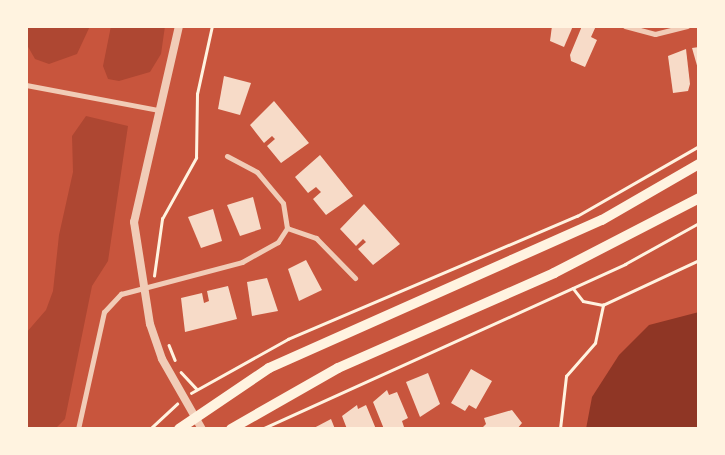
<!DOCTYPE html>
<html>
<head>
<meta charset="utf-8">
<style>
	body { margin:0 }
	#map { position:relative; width:725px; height:455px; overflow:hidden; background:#c8553d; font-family:"Noto Sans",sans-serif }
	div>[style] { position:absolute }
	.green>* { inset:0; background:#ae4732 }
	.water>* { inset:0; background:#8f3625 }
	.building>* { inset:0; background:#f7dbc8 }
	.path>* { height:2.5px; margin:-1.25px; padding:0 1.25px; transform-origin:1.25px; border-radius:1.25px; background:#fff3e0 }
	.minor>* { height:5px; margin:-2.5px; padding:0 2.5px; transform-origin:2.5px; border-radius:2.5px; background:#f1ccb7 }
	.tertiary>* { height:8px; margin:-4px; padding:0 4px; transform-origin:4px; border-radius:4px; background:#f1ccb7 }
	.primary>* { height:10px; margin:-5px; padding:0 5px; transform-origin:5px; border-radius:5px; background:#fff3e0 }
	span { translate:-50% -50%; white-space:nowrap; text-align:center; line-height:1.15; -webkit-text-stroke:4px #fff3e0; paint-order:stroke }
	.frame { position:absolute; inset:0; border:28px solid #fff3e0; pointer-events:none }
</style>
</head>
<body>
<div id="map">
	<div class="green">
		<div style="clip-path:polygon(26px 26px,90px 26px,77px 54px,49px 64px,35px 59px,27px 45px)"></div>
		<div style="clip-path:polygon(111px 26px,165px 26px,161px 54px,150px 72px,119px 81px,108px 79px,103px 66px)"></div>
		<div style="clip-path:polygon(86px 116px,128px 126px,108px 261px,92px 286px,65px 419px,55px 429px,26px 429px,26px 333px,46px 310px,53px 291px,59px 235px,73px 172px,72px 136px)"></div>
	</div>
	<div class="water">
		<div style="clip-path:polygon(699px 312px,699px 429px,586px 429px,592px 397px,619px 355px,649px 325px)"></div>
	</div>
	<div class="building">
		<div style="clip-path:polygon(552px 26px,573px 26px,564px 47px,550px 41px)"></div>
		<div style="clip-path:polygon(582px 26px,596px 26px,591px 37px,597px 40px,585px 67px,571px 61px,570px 55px)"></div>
		<div style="clip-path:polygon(699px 47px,699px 68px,698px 69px,692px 48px)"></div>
		<div style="clip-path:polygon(686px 49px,690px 84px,688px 91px,673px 93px,668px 56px)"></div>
		<div style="clip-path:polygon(224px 76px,251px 83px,240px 115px,218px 109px)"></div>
		<div style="clip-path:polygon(274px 101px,309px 143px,281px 163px,267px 146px,275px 139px,272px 136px,264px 143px,250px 125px)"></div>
		<div style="clip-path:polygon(320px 155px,353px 196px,326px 215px,313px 199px,321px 192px,316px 187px,308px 193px,295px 177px)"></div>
		<div style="clip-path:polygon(253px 197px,261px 229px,240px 236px,227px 205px)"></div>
		<div style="clip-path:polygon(364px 204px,400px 244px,373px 265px,358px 249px,366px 242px,363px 239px,356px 246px,340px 229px)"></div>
		<div style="clip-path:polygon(213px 209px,222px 241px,201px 248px,188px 217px)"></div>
		<div style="clip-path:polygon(306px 260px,322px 290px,299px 301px,288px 269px)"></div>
		<div style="clip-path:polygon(267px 278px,278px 311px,252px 316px,247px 282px)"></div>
		<div style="clip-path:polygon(228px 286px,237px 319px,185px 332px,181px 298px,202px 293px,204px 303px,209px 301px,207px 291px)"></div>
		<div style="clip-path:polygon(471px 369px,492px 381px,476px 409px,469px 405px,465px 411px,451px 403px)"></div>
		<div style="clip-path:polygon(428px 373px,440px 404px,420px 417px,406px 382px)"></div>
		<div style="clip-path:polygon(387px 390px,389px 395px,397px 392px,408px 418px,402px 421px,404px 427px,384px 429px,373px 402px)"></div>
		<div style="clip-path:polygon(357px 405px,358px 409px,366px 405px,376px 429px,347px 429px,342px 416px)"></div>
		<div style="clip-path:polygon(512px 410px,522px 423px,517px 429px,481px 429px,486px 424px,484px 418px)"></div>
		<div style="clip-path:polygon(331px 419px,335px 429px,312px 429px)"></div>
	</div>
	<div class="path">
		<div style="left:154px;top:276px;width:58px;rotate:-82deg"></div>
		<div style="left:162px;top:219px;width:70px;rotate:-60.9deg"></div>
		<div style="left:196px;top:158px;width:64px;rotate:-89.1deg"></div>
		<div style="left:197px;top:94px;width:70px;rotate:-77.6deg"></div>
		<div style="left:573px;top:288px;width:16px;rotate:52deg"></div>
		<div style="left:583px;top:301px;width:20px;rotate:11deg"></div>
		<div style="left:603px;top:305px;width:106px;rotate:-25.1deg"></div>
		<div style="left:169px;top:345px;width:16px;rotate:68deg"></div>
		<div style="left:181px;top:372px;width:23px;rotate:47deg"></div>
		<div style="left:191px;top:393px;width:111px;rotate:-29.1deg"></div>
		<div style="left:288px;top:339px;width:314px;rotate:-23.1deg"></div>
		<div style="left:577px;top:216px;width:141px;rotate:-29.8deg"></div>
		<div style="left:150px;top:429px;width:37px;rotate:-43deg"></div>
		<div style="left:262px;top:429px;width:399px;rotate:-24.4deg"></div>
		<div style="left:625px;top:264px;width:85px;rotate:-29deg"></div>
		<div style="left:560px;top:429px;width:53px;rotate:-83.5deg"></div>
		<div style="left:566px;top:376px;width:44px;rotate:-48.7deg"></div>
		<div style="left:595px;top:343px;width:39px;rotate:-78deg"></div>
	</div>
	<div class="minor">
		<div style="left:625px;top:26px;width:31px;rotate:15deg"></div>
		<div style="left:655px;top:34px;width:33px;rotate:-14deg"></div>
		<div style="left:26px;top:85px;width:134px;rotate:10.7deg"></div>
		<div style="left:287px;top:228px;width:31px;rotate:19deg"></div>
		<div style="left:316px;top:238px;width:56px;rotate:45.7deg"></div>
		<div style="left:78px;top:429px;width:120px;rotate:-77.5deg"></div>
		<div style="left:104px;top:312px;width:25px;rotate:-47deg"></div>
		<div style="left:121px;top:294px;width:125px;rotate:-14.8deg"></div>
		<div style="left:242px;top:262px;width:41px;rotate:-29.1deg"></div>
		<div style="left:278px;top:242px;width:17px;rotate:-57deg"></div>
		<div style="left:287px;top:228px;width:25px;rotate:-99deg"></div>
		<div style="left:283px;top:203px;width:40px;rotate:-130deg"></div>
		<div style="left:257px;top:172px;width:34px;rotate:-152deg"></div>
	</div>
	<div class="tertiary">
		<div style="left:179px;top:26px;width:201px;rotate:102.9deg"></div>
		<div style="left:134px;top:222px;width:103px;rotate:81.1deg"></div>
		<div style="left:150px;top:324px;width:37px;rotate:71deg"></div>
		<div style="left:162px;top:359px;width:81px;rotate:60.3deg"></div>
	</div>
	<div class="primary">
		<div style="left:179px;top:429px;width:109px;rotate:-34.1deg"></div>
		<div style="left:269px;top:368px;width:364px;rotate:-24deg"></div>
		<div style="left:602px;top:220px;width:112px;rotate:-30deg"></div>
		<div style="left:231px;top:429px;width:123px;rotate:-29.7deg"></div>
		<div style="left:338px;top:368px;width:236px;rotate:-23.7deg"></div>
		<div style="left:554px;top:273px;width:163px;rotate:-27.3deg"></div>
	</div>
	<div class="frame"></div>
</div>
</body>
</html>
